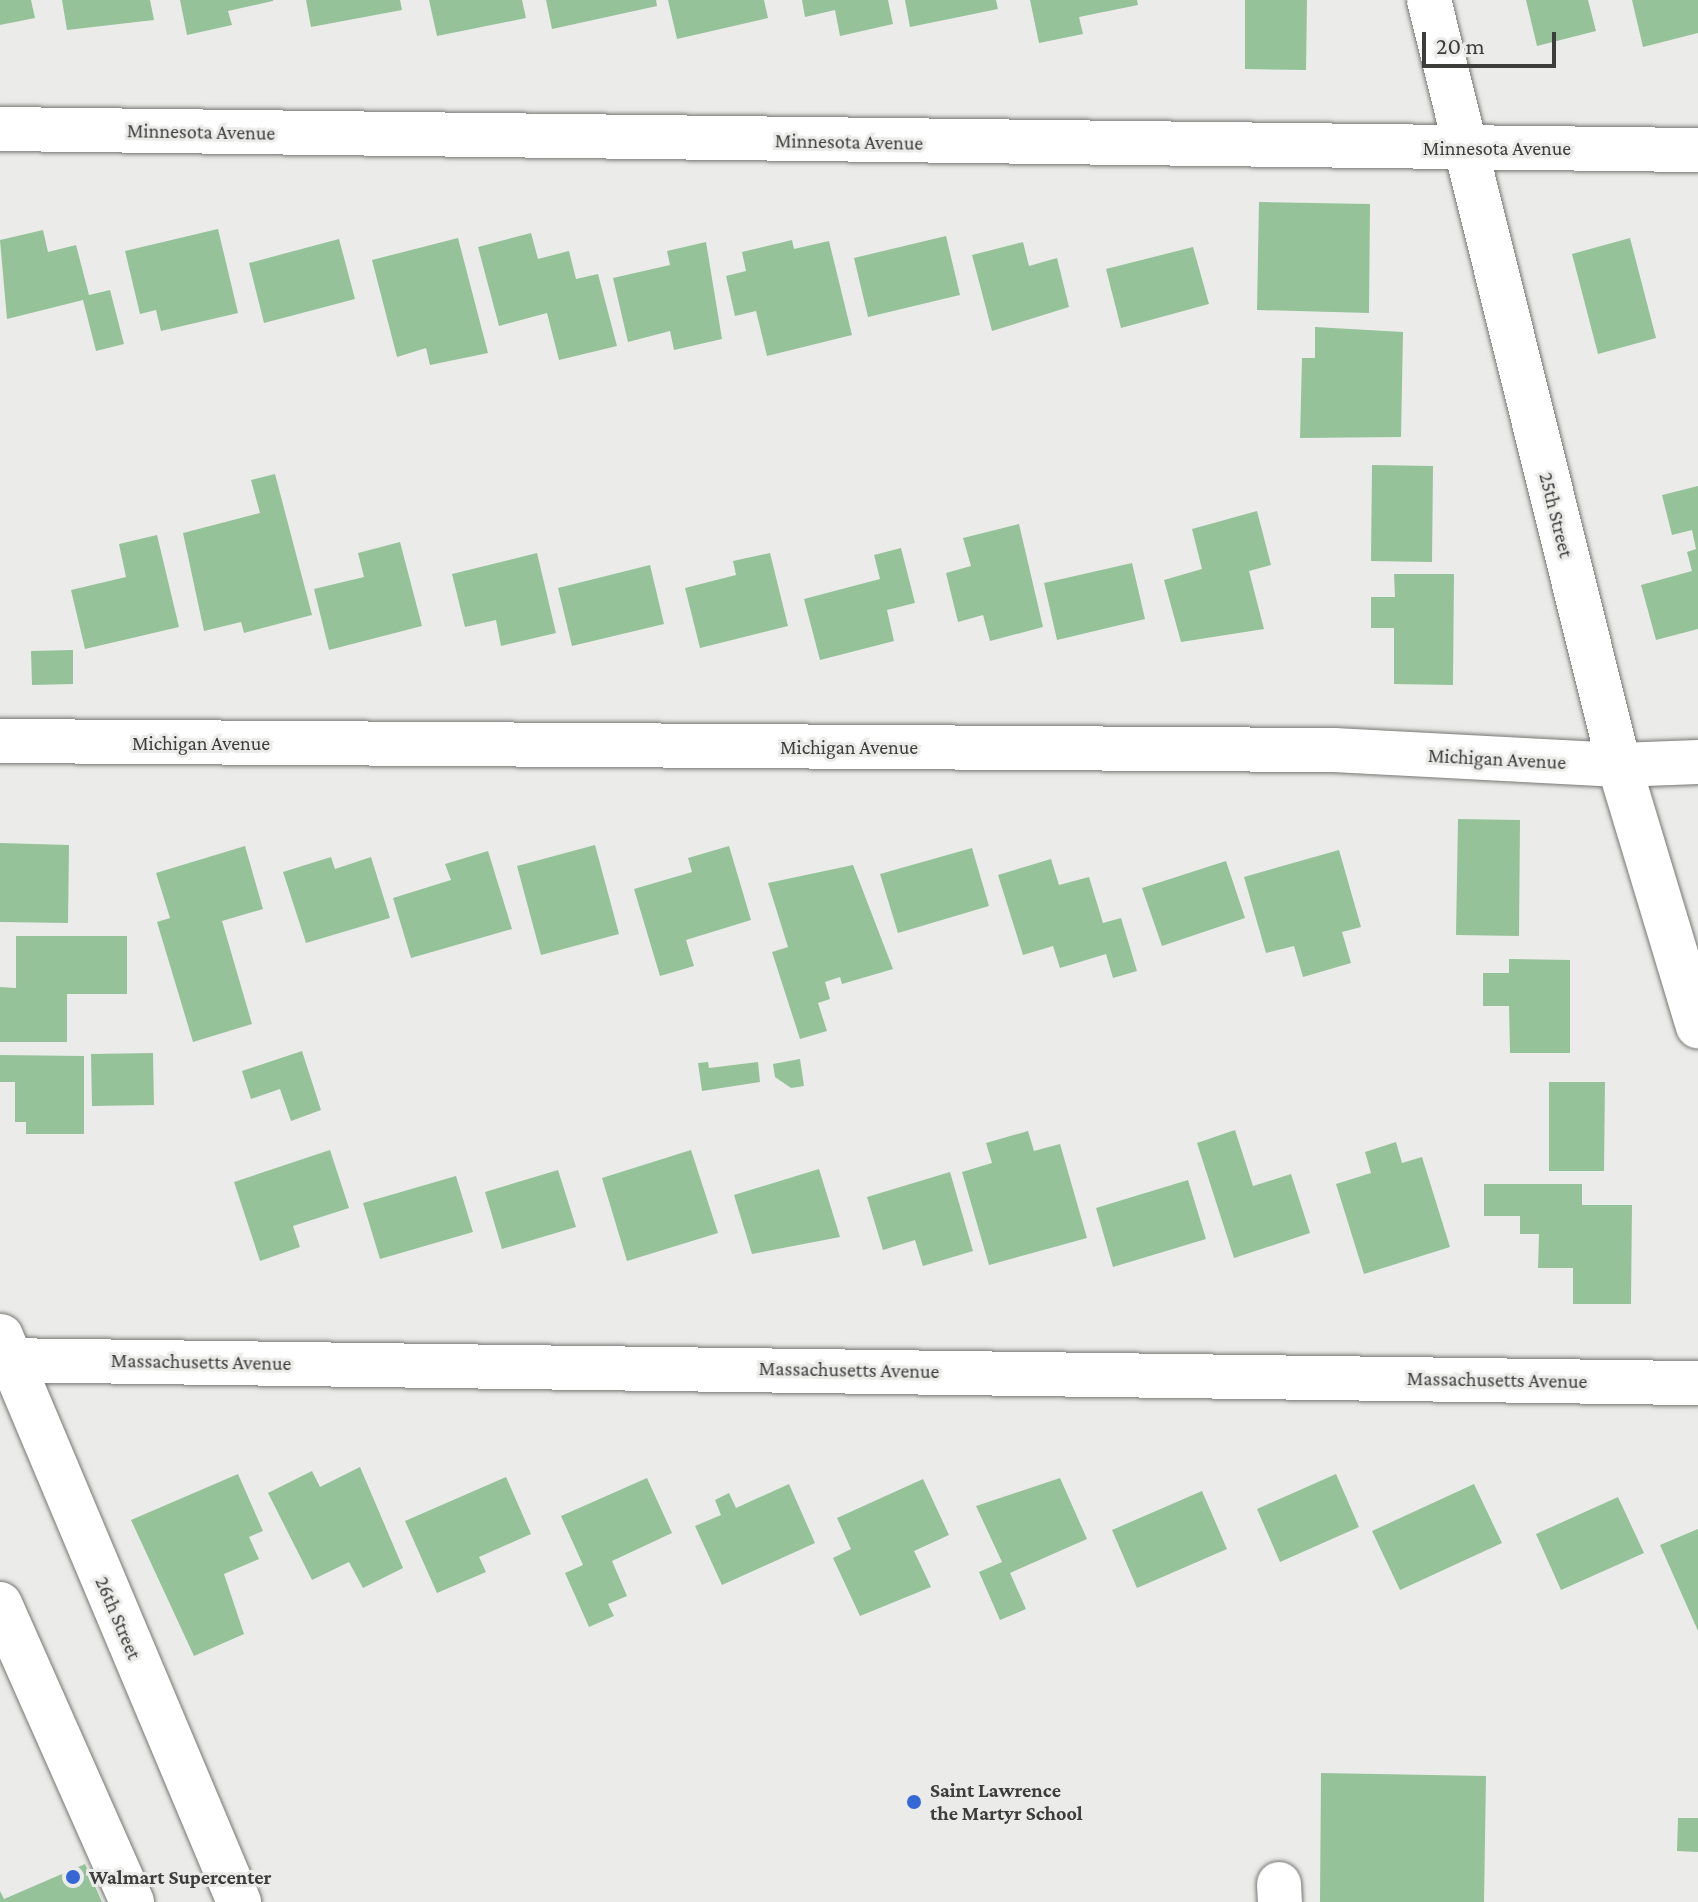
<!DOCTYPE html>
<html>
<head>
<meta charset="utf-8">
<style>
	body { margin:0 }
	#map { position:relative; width:1698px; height:1902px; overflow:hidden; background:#ebece9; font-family:"Crimson Pro",serif }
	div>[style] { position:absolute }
	.building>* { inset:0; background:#95c299 }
	.roads { filter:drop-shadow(0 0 2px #767774) drop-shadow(0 0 2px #767774) }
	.minor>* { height:44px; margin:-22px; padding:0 22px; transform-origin:22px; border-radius:22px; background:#fff }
	.dots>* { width:22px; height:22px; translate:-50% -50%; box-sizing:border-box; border:4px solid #ebece9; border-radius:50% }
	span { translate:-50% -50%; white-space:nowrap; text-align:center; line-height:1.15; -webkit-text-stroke:6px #ebece9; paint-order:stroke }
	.street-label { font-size:20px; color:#3d3d3c }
	.poi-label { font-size:20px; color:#3d3d3c; font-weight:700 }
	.left { translate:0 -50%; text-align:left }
	.scale { position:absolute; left:1422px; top:32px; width:134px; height:36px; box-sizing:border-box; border:4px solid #3d3d3c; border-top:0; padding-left:10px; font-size:24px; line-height:28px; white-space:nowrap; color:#3d3d3c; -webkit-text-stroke:6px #ebece9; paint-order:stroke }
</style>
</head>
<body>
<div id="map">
	<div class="building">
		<div style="clip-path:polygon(0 0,31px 0,35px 18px,0 25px)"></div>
		<div style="clip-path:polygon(62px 0,150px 0,154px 20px,67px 30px)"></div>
		<div style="clip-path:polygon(180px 0,273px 0,273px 1px,228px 11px,232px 25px,187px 35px)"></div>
		<div style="clip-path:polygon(306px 0,400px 0,402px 10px,311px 27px)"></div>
		<div style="clip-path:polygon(429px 0,522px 0,526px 18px,437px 36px)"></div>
		<div style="clip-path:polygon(546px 0,656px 0,657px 6px,552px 29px)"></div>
		<div style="clip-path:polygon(668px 0,764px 0,768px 18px,677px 39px)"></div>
		<div style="clip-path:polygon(802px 0,888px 0,893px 24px,840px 36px,835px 10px,805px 17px)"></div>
		<div style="clip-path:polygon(905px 0,996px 0,998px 9px,910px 27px)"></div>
		<div style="clip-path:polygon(1030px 0,1137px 0,1138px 5px,1079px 17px,1083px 34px,1039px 43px)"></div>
		<div style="clip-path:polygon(1245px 0,1307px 0,1306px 70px,1245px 69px)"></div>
		<div style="clip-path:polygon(1526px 0,1588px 0,1596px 31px,1537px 46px)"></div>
		<div style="clip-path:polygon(1632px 0,1698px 0,1698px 33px,1643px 47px)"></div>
		<div style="clip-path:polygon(1259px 202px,1370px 204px,1369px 313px,1257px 310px)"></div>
		<div style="clip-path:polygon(218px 229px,238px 313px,161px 331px,156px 310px,140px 314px,125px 251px)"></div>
		<div style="clip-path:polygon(43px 230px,48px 252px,76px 245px,89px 295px,110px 290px,124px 344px,96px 351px,83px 300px,7px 319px,0 240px)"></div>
		<div style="clip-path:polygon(531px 233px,538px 259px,569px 251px,576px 279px,598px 274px,617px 346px,559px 360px,547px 313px,499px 326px,478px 247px)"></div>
		<div style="clip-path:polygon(946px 236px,960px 295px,868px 317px,854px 258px)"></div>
		<div style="clip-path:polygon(458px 238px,488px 353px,430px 365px,426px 348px,397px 357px,372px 260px)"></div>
		<div style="clip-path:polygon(1630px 238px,1656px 338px,1598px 354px,1572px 254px)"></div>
		<div style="clip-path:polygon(339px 239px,355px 299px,264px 323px,249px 263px)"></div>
		<div style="clip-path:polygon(792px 240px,794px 249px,829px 241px,852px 335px,767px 356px,756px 311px,735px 316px,726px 276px,746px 271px,742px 252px)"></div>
		<div style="clip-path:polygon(706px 242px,722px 339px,674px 350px,670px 331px,628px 342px,613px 278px,670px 265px,667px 251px)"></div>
		<div style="clip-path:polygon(1023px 242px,1029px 266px,1057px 258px,1069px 307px,992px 331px,972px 255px)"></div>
		<div style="clip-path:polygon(1193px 247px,1209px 304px,1121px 328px,1106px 269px)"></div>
		<div style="clip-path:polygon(1315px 327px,1403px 332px,1401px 437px,1300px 438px,1302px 358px,1315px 358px)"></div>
		<div style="clip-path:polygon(1372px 465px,1433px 466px,1432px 562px,1371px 561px)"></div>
		<div style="clip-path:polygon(275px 474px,312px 615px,244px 633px,241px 622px,204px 631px,183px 533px,260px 513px,251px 480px)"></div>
		<div style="clip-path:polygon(1698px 486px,1698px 629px,1656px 640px,1641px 585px,1692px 571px,1687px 552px,1696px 549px,1692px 530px,1672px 535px,1662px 495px)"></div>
		<div style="clip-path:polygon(1257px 511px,1271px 565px,1249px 571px,1264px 629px,1181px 642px,1164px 580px,1202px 569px,1192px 529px)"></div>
		<div style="clip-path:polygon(1019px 524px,1043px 627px,990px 641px,983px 615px,958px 622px,946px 573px,971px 566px,963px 538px)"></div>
		<div style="clip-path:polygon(157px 535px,179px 627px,85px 649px,71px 590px,126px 577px,119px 544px)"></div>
		<div style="clip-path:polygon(400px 542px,422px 626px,329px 650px,314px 589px,364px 577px,358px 553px)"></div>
		<div style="clip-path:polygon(901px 548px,915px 603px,887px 610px,894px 641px,820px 660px,804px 599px,880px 579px,874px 555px)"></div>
		<div style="clip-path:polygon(537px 553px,556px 633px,501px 646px,496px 620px,465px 627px,452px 574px)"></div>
		<div style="clip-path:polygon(770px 553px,788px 626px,700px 648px,685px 588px,736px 575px,733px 561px)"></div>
		<div style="clip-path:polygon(1132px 563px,1145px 619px,1057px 640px,1044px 583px)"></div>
		<div style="clip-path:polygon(650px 565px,664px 624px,572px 646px,558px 588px)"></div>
		<div style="clip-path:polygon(1394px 574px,1454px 574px,1453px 685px,1394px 684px,1394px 628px,1371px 628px,1371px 597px,1395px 597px)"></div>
		<div style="clip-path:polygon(73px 650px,73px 684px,32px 685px,31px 651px)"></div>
		<div style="clip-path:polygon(1458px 819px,1520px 820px,1519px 936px,1456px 935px)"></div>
		<div style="clip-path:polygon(0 843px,69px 845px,68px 923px,0 922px)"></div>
		<div style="clip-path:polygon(595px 845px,619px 934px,541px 955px,517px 866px)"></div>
		<div style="clip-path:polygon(245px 846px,263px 909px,222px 921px,252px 1024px,193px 1042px,157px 922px,170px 918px,156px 873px)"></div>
		<div style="clip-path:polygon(729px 846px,751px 920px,686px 940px,694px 966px,660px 976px,634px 889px,692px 872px,688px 858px)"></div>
		<div style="clip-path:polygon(972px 848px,989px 906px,898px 933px,880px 874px)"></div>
		<div style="clip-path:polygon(1339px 850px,1361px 927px,1342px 932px,1351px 963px,1303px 977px,1294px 946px,1266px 953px,1244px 877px)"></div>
		<div style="clip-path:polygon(488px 851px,512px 929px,411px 958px,393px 898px,451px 880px,445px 864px)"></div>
		<div style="clip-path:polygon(331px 857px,335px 869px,371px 857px,390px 918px,306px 943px,283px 872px)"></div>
		<div style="clip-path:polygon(1051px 859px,1059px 885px,1089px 877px,1103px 923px,1121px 918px,1137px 971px,1113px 978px,1106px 954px,1060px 968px,1053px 946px,1023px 955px,998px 875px)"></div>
		<div style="clip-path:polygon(1226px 861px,1245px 918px,1162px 946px,1142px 888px)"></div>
		<div style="clip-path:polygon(853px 865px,893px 969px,842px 984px,840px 977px,825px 982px,830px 999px,818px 1003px,827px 1031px,800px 1039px,772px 952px,788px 947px,768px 883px)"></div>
		<div style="clip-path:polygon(16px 936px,127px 936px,127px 994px,67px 994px,67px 1042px,0 1042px,0 987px,16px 988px)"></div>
		<div style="clip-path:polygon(1509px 959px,1570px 960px,1570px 1053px,1510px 1053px,1509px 1006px,1483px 1006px,1483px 973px,1509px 973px)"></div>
		<div style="clip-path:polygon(302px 1051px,321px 1110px,291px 1121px,280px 1089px,251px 1099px,242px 1071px)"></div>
		<div style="clip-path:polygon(153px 1053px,154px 1105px,92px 1106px,91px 1054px)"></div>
		<div style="clip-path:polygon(0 1055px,84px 1056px,84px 1134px,26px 1134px,26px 1122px,15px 1122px,15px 1082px,0 1082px)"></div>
		<div style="clip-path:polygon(800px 1059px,804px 1086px,791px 1088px,775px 1077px,773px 1064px)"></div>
		<div style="clip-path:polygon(708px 1062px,709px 1068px,758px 1062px,760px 1082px,702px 1091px,698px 1063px)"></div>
		<div style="clip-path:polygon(1549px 1082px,1605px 1082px,1604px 1171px,1549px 1171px)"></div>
		<div style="clip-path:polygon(1235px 1130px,1253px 1186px,1291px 1174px,1310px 1233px,1234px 1258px,1197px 1143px)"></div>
		<div style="clip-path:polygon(1028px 1131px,1034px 1151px,1060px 1144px,1087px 1238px,989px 1265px,962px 1172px,992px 1163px,986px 1143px)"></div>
		<div style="clip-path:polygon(1396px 1142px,1402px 1163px,1422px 1157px,1450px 1247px,1364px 1274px,1336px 1184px,1371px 1173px,1365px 1152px)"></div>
		<div style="clip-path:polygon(330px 1150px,349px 1208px,293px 1226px,300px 1247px,260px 1261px,234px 1182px)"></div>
		<div style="clip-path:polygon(691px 1150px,718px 1233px,627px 1261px,602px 1178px)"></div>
		<div style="clip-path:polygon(819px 1169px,840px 1237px,752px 1254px,734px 1195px)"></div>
		<div style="clip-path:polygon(558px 1170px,576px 1227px,502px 1249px,485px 1192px)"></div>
		<div style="clip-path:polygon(950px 1172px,973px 1251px,923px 1266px,915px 1240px,883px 1250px,867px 1197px)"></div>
		<div style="clip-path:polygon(456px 1176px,473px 1232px,380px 1259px,363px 1203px)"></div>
		<div style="clip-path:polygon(1188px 1180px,1206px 1239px,1113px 1267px,1096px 1208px)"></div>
		<div style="clip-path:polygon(1484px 1184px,1582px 1184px,1582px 1205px,1632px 1205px,1631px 1304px,1573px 1304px,1573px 1268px,1538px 1268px,1539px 1234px,1520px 1234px,1520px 1216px,1484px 1216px)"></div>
		<div style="clip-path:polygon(360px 1467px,403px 1568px,363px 1588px,349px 1562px,312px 1580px,268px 1493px,312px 1471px,320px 1487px)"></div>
		<div style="clip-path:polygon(238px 1474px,263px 1531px,249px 1537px,259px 1559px,224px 1574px,244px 1634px,194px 1656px,131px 1520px)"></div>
		<div style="clip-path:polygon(1336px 1474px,1359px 1527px,1280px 1562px,1257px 1509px)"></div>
		<div style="clip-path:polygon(506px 1477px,531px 1534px,479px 1557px,486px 1572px,437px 1593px,405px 1521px)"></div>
		<div style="clip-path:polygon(647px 1478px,672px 1533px,612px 1561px,627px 1596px,608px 1604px,614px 1616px,589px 1627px,565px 1573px,583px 1565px,561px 1516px)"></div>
		<div style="clip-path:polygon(1060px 1478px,1087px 1539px,1010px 1573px,1026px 1609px,1000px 1620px,979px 1572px,1002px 1562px,976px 1506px)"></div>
		<div style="clip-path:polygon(923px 1479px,949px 1535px,914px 1551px,931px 1587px,860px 1616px,833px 1558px,851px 1549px,837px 1518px)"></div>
		<div style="clip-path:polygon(789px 1484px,815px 1543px,722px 1585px,695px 1526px,721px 1515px,715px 1500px,729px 1493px,736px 1508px)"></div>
		<div style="clip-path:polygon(1474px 1484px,1502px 1543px,1400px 1590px,1372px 1531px)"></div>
		<div style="clip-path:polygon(1202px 1491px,1227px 1549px,1137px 1588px,1112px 1530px)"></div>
		<div style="clip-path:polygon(1618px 1497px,1644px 1553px,1561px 1590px,1536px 1534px)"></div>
		<div style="clip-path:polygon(1698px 1529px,1698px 1631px,1660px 1545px)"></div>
		<div style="clip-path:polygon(1321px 1773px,1486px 1776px,1484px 1902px,1320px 1902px)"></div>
		<div style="clip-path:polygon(1678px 1818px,1698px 1818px,1698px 1852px,1677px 1851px)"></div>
		<div style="clip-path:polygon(85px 1864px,102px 1902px,0 1902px,0 1891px,4px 1899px)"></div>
	</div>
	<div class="roads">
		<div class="minor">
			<div style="left:1429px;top:0;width:788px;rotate:76.05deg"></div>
			<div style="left:1619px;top:765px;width:273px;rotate:73.2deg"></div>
			<div style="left:0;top:129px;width:1698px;rotate:0.71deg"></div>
			<div style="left:0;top:741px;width:1334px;rotate:0.39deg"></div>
			<div style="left:1334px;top:750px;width:285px;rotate:3deg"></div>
			<div style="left:1619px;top:765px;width:79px;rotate:-2.2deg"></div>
			<div style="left:1px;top:1336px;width:614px;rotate:67.19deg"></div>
			<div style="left:0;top:1360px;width:1698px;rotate:0.78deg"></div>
			<div style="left:0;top:1604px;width:326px;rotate:66.1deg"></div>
			<div style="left:1279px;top:1884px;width:18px;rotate:87deg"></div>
		</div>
	</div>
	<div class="dots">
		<div style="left:914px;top:1802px;background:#3667d7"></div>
		<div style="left:73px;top:1877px;background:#3667d7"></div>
	</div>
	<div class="street-label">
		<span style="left:201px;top:132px;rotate:1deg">Minnesota Avenue</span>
		<span style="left:849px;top:142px;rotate:1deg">Minnesota Avenue</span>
		<span style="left:1497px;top:148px">Minnesota Avenue</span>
		<span style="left:1556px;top:515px;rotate:76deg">25th Street</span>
		<span style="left:201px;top:743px">Michigan Avenue</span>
		<span style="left:849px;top:747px">Michigan Avenue</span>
		<span style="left:1497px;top:759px;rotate:3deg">Michigan Avenue</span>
		<span style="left:201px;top:1362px;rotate:1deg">Massachusetts Avenue</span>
		<span style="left:849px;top:1370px;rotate:1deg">Massachusetts Avenue</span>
		<span style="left:1497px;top:1380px;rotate:1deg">Massachusetts Avenue</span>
		<span style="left:118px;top:1618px;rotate:67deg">26th Street</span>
	</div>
	<div class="poi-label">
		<span class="left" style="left:930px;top:1802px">Saint Lawrence<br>the Martyr School</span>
		<span class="left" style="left:89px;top:1877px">Walmart Supercenter</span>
	</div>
	<div class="scale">20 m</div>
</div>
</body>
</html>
